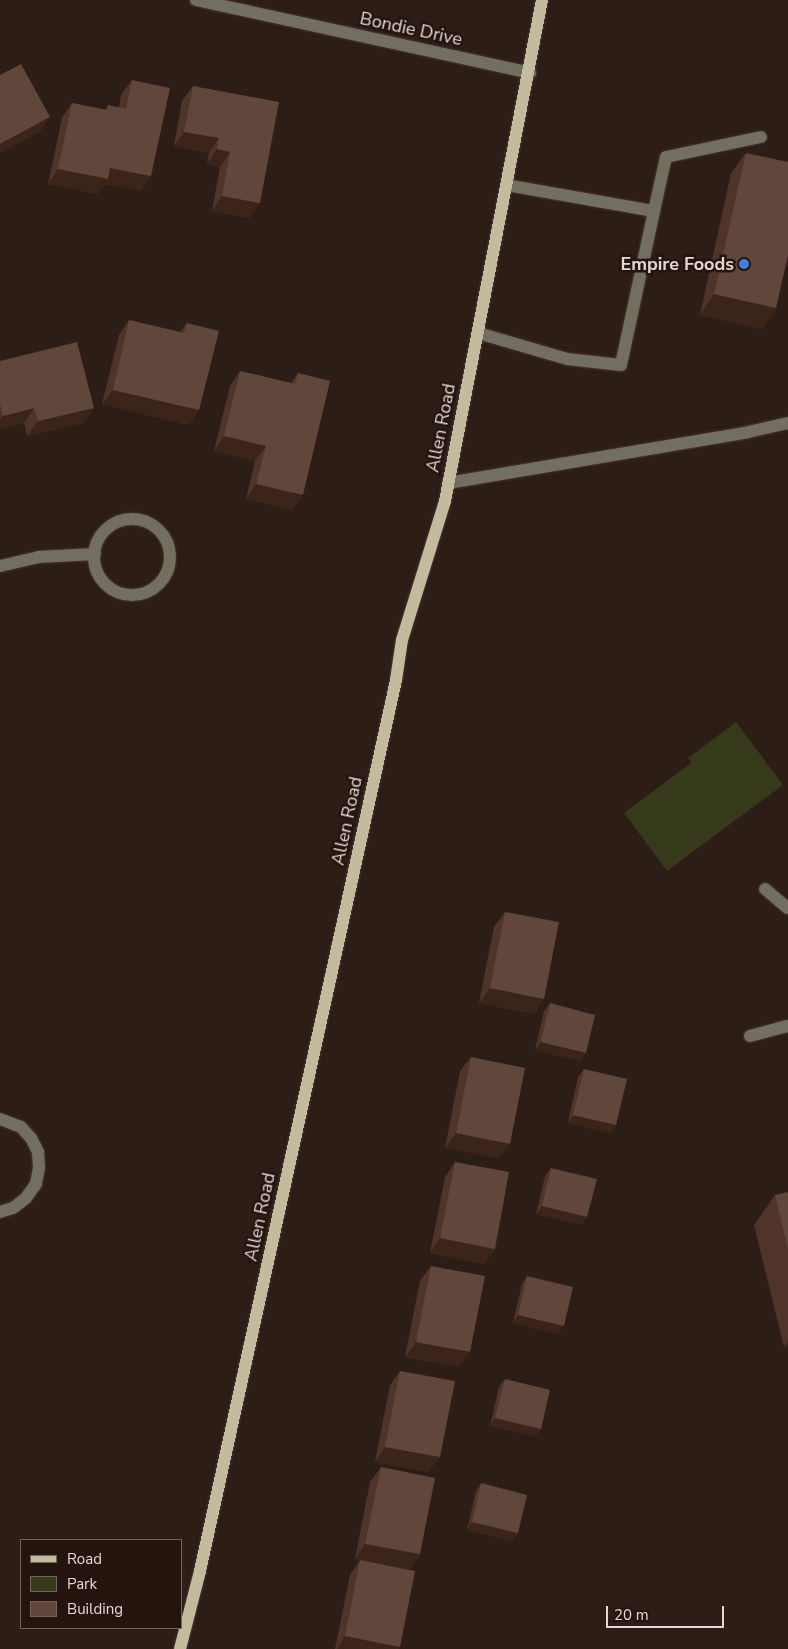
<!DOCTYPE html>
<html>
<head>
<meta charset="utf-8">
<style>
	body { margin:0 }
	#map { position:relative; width:788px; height:1649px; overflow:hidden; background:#2d1d17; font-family:"Nunito Sans",sans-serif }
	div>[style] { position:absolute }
	.green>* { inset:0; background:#36391a }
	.roads { filter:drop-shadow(0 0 1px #473731) drop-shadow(0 0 1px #473731) }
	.minor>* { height:12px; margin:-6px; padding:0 6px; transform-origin:6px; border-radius:6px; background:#726e60 }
	.minor>.ring { margin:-6px; padding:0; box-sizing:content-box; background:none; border:12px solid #726e60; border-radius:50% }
	.major>* { height:12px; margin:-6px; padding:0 6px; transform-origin:6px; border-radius:6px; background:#c3bb9d }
	.wall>* { inset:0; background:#503429 }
	.shaded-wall>* { inset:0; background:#3b241a }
	.building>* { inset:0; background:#60463b }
	.dots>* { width:14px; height:14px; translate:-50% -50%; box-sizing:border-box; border:2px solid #23140e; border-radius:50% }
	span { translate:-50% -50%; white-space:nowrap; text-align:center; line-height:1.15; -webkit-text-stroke:5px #23140e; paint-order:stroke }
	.street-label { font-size:18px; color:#e4d8d4 }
	.poi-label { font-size:18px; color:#e4d8d4; font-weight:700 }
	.right { translate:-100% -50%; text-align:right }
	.legend { position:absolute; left:20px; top:1539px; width:162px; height:90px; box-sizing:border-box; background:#23140e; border:1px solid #70625d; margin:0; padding:6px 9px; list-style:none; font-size:15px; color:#e4d8d4 }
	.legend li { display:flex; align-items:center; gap:10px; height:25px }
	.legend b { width:25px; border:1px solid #70625d }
	.scale { position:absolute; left:606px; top:1606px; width:118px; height:22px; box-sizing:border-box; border:2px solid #e4d8d4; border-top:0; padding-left:6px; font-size:15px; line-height:18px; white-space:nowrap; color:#e4d8d4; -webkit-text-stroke:4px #23140e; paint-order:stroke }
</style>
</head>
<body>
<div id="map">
	<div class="green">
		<div style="clip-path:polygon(736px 722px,783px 785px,667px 871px,624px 813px,691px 763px,688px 758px)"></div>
	</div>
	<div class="roads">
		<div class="minor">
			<div style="left:196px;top:0;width:342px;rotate:12.3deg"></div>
			<div style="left:654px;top:211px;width:55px;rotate:-77.5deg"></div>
			<div style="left:666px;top:157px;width:97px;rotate:-11.9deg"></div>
			<div style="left:478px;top:333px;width:93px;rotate:16.3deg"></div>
			<div style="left:567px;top:359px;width:54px;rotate:6.3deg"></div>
			<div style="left:621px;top:365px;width:157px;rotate:-77.9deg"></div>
			<div style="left:654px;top:211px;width:149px;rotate:-170deg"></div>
			<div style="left:448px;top:483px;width:304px;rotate:-9.6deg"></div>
			<div style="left:748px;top:432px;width:41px;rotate:-12.7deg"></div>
			<div class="ring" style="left:94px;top:519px;width:64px;height:64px"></div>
			<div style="left:0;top:566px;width:39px;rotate:-13deg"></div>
			<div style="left:38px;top:557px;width:57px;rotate:-3deg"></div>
			<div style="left:765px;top:889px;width:30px;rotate:40deg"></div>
			<div style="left:750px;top:1036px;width:39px;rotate:-15deg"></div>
			<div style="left:0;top:1119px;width:22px;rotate:21deg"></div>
			<div style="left:21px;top:1127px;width:15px;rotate:48deg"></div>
			<div style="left:31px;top:1138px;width:16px;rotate:63deg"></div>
			<div style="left:38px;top:1152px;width:16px;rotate:86deg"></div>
			<div style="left:39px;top:1168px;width:16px;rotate:101deg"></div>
			<div style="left:36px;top:1184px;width:17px;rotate:126deg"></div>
			<div style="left:26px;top:1198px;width:16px;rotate:142deg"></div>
			<div style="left:13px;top:1208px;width:14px;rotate:163deg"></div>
		</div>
		<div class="major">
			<div style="left:180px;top:1649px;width:81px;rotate:-75.6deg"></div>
			<div style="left:200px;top:1571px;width:912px;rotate:-77.59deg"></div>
			<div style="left:396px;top:680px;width:40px;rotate:-81.5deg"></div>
			<div style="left:402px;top:640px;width:145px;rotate:-72.8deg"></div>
			<div style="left:445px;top:501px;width:510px;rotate:-79.04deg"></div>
		</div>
	</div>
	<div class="wall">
		<div style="clip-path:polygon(132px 80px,151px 176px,141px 191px,105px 184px,97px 194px,48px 184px,62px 118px,72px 103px,105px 110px,108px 105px,119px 108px,121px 95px)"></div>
		<div style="clip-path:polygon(193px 86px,260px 203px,249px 218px,212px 211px,220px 167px,207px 164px,209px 153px,174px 146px,182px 101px)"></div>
		<div style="clip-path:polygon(746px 153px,776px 308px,762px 329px,700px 315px,731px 173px)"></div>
		<div style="clip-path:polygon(129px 320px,180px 332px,187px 323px,189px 425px,102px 404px,119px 335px)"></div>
		<div style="clip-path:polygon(0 361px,94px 408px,83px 423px,27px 436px,24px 423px,0 429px)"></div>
		<div style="clip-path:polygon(240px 371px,291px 383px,298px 373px,293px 510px,246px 499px,255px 461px,214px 451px,230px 386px)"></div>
		<div style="clip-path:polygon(505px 912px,544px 999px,534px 1014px,479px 1003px,494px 927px)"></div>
		<div style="clip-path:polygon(550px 1003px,581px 1061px,535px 1050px,544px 1011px)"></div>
		<div style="clip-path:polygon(471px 1057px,499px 1158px,445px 1148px,460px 1071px)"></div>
		<div style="clip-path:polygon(584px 1069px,616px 1125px,611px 1133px,568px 1123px,578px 1077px)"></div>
		<div style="clip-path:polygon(455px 1162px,495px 1249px,484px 1264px,430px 1253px,445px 1177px)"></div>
		<div style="clip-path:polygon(551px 1168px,582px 1225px,536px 1214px,545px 1176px)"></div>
		<div style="clip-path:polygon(788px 1192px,788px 1346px,784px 1347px,754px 1225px,775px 1195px)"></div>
		<div style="clip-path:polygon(431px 1266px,459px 1367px,405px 1357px,420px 1281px)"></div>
		<div style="clip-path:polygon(527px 1276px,558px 1334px,513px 1323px,522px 1284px)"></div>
		<div style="clip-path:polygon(400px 1371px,429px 1472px,375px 1462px,390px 1385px)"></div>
		<div style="clip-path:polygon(505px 1379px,541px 1429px,535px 1436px,490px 1426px,499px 1387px)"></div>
		<div style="clip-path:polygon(381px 1467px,420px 1554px,410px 1569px,355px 1559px,370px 1482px)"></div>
		<div style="clip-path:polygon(481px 1483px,518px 1533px,512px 1541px,467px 1530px,476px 1491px)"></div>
		<div style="clip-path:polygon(360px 1560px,399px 1649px,335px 1649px,350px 1575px)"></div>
	</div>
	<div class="shaded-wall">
		<div style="clip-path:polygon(50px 117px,40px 132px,0 153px,0 144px)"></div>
		<div style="clip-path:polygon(184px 132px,219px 138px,209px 153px,174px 146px)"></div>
		<div style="clip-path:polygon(217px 149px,230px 152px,220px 167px,207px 164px)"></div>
		<div style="clip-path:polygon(110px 168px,151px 176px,141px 191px,105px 184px,97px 194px,48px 184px,58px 169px)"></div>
		<div style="clip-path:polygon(222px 196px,260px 203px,249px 218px,212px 211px)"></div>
		<div style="clip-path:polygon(714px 294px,776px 308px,762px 329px,700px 315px)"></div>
		<div style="clip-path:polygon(113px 390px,199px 410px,189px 425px,102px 404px)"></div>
		<div style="clip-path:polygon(34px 408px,24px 423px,0 429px,0 420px,3px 416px)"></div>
		<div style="clip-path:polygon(94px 408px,83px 423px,27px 436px,38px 421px)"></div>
		<div style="clip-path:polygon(224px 436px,266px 446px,255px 461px,214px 451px)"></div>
		<div style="clip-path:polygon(256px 484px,303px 495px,293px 510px,246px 499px)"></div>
		<div style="clip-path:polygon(490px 988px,544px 999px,534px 1014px,479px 1003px)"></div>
		<div style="clip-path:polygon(541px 1042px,586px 1053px,581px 1061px,535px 1050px)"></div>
		<div style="clip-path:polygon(573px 1115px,616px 1125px,611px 1133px,568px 1123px)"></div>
		<div style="clip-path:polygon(456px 1133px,510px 1144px,499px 1158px,445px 1148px)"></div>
		<div style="clip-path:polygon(542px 1206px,587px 1217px,582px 1225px,536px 1214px)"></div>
		<div style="clip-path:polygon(440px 1238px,495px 1249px,484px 1264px,430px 1253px)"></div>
		<div style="clip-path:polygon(518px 1315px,564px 1326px,558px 1334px,513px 1323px)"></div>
		<div style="clip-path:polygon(788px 1341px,788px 1346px,784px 1347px)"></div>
		<div style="clip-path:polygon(416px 1342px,470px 1352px,459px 1367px,405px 1357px)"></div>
		<div style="clip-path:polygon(495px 1418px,541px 1429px,535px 1436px,490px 1426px)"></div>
		<div style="clip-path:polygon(385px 1447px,440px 1457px,429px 1472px,375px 1462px)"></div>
		<div style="clip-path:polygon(472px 1522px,518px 1533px,512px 1541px,467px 1530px)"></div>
		<div style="clip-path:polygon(365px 1544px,420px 1554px,410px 1569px,355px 1559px)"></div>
		<div style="clip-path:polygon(345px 1636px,400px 1647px,399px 1649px,337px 1649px)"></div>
	</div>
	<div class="building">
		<div style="clip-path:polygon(21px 64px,50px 117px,0 144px,0 75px)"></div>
		<div style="clip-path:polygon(132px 80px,170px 88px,151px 176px,110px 168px,108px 179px,58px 169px,72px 103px,107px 110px,108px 105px,126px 109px)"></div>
		<div style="clip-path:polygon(193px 86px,279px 102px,260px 203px,222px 196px,230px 152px,217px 149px,219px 138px,184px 132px)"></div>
		<div style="clip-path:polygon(746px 153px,788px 162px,788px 255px,776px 308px,714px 294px)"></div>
		<div style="clip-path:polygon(129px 320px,184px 333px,187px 323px,219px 331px,199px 410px,113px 390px)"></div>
		<div style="clip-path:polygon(77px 342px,94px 408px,38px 421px,34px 408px,3px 416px,0 403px,0 361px)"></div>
		<div style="clip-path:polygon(240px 371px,295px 384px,298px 373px,330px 381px,303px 495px,256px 484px,266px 446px,224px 436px)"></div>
		<div style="clip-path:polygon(505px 912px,559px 922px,544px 999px,490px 988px)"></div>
		<div style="clip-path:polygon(550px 1003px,595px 1015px,586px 1053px,541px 1042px)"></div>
		<div style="clip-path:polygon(471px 1057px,525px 1068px,510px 1144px,456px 1133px)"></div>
		<div style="clip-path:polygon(584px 1069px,627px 1079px,616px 1125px,573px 1115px)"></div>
		<div style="clip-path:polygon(455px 1162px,509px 1172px,495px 1249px,440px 1238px)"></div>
		<div style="clip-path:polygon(551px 1168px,597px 1179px,587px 1217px,542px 1206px)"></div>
		<div style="clip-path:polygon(788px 1192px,788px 1249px,775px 1195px)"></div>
		<div style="clip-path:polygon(431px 1266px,485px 1276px,470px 1352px,416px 1342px)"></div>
		<div style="clip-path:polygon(527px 1276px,573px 1287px,564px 1326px,518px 1315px)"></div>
		<div style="clip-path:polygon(400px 1371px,455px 1381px,440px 1457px,385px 1447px)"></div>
		<div style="clip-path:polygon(505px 1379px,550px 1390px,541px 1429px,495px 1418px)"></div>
		<div style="clip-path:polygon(381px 1467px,435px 1478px,420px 1554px,365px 1544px)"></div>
		<div style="clip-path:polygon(481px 1483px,527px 1495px,518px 1533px,472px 1522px)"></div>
		<div style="clip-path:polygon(360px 1560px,415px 1571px,400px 1647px,345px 1636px)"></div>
	</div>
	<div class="dots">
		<div style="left:744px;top:264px;background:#3f7fe0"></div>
	</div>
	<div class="street-label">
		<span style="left:411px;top:29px;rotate:12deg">Bondie Drive</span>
		<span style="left:441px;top:428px;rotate:-79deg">Allen Road</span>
		<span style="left:347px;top:821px;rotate:-78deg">Allen Road</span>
		<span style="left:260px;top:1217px;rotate:-78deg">Allen Road</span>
	</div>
	<div class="poi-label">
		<span class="right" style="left:734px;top:264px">Empire Foods</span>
	</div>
	<ul class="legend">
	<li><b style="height:6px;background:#c3bb9d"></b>Road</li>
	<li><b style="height:14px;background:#36391a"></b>Park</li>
	<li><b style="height:14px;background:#60463b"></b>Building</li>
	</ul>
	<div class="scale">20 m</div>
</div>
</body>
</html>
